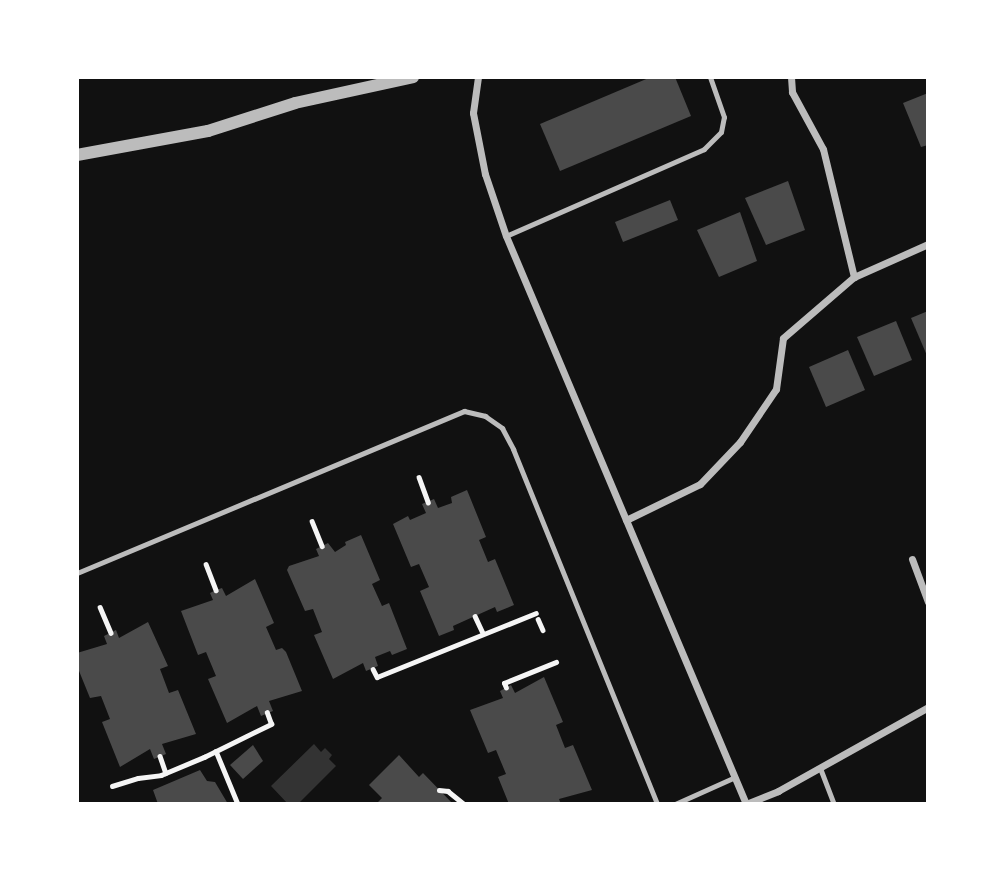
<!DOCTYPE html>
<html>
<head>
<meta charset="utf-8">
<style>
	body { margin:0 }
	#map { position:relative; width:1005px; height:881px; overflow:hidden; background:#111; font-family:Georgia,serif }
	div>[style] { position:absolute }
	.water>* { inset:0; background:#333 }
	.building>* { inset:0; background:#4a4a4a }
	.path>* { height:4.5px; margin:-2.25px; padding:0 2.25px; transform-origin:2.25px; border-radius:2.25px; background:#f5f5f5 }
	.service>* { height:5px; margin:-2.5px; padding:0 2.5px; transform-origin:2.5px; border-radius:2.5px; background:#bcbcbc }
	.minor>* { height:7px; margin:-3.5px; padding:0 3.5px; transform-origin:3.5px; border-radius:3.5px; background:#bcbcbc }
	.tertiary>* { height:12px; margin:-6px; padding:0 6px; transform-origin:6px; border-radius:6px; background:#bcbcbc }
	span { translate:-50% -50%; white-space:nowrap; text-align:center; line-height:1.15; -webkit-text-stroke:6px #fff; paint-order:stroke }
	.frame { position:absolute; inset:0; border:79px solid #fff; pointer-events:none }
</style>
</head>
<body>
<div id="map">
	<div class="water">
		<div style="clip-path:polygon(314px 744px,321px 752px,325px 748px,332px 755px,329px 759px,336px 766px,298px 804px,288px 804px,271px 786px)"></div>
	</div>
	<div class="building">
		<div style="clip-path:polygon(651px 77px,675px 77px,691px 116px,560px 171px,540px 124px)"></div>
		<div style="clip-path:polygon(928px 93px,928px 145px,921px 147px,903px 103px)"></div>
		<div style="clip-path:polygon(788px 181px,805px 230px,766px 245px,745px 198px)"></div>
		<div style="clip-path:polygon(670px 200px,678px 220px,623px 242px,615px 222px)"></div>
		<div style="clip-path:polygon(740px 212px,757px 261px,719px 277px,697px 230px)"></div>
		<div style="clip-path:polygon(928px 311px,928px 358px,911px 318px)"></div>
		<div style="clip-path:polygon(896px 321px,912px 360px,874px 376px,857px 337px)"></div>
		<div style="clip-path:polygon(848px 350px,865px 390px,826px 407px,809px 367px)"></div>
		<div style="clip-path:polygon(467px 490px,486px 537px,479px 540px,488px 562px,495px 559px,514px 605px,497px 612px,495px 607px,453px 626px,454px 630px,439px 636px,420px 591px,429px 587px,419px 564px,411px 567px,393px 524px,408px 516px,410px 520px,426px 513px,422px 504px,434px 499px,438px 508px,452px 503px,451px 497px)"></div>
		<div style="clip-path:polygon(361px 535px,380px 580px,372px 584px,382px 606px,389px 603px,407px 649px,392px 655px,390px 651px,375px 657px,378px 666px,366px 671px,363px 663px,333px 679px,314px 635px,322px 632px,313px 609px,305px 611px,287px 570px,289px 566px,319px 556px,316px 549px,328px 543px,335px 552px,346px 545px,345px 542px)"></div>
		<div style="clip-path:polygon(255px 579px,274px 623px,266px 627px,276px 650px,282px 648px,286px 652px,302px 691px,269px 701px,273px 711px,261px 716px,257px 706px,227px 723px,208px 679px,216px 676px,206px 652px,198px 655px,181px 611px,213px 600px,210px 593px,216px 590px,222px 588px,226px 596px)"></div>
		<div style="clip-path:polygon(148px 622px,168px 666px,160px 669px,169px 693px,178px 690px,196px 734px,162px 744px,166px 754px,154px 759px,150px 749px,120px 767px,102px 722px,110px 719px,101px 696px,90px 698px,77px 666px,77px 653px,107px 644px,104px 636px,116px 630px,119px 638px)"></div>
		<div style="clip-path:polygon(544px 677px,563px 722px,556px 725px,565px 748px,573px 745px,592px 790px,559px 799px,561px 804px,509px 804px,498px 777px,506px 774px,496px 750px,488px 753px,470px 710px,503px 698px,500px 691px,511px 685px,515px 693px)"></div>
		<div style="clip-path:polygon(253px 745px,263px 761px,243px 779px,230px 765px)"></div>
		<div style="clip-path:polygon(399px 755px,419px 777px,423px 773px,453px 804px,376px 804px,382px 798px,369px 785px)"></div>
		<div style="clip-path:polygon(200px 770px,207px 781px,215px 782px,228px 804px,158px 804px,153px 790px)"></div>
	</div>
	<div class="path">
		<div style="left:419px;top:477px;width:27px;rotate:70deg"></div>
		<div style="left:312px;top:521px;width:27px;rotate:68deg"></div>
		<div style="left:206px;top:564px;width:28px;rotate:69deg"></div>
		<div style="left:100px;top:607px;width:28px;rotate:67deg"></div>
		<div style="left:475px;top:616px;width:19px;rotate:65deg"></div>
		<div style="left:538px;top:619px;width:12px;rotate:66deg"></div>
		<div style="left:373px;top:669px;width:9px;rotate:63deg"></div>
		<div style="left:377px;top:677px;width:171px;rotate:-21.9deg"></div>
		<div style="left:506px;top:688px;width:5px;rotate:-112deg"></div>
		<div style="left:504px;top:683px;width:56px;rotate:-22deg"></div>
		<div style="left:216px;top:751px;width:57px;rotate:67.5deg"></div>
		<div style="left:160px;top:756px;width:18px;rotate:71deg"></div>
		<div style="left:112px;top:786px;width:27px;rotate:-17deg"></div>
		<div style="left:138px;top:778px;width:23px;rotate:-7deg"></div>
		<div style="left:161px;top:775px;width:47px;rotate:-22.7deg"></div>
		<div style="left:204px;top:757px;width:75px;rotate:-26.2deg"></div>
		<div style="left:271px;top:724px;width:12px;rotate:-110deg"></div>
		<div style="left:439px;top:790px;width:9px;rotate:6deg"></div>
		<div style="left:448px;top:791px;width:21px;rotate:39deg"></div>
	</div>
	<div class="service">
		<div style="left:506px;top:236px;width:216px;rotate:-23.7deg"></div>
		<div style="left:704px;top:149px;width:24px;rotate:-45deg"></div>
		<div style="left:721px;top:132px;width:15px;rotate:-79deg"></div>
		<div style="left:724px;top:117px;width:42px;rotate:-109.3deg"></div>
		<div style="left:77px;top:573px;width:420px;rotate:-22.7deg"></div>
		<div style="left:464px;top:411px;width:22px;rotate:13deg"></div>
		<div style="left:485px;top:416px;width:21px;rotate:35deg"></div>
		<div style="left:502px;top:428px;width:24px;rotate:62deg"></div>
		<div style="left:513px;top:449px;width:383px;rotate:67.9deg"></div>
		<div style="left:820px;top:768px;width:39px;rotate:69deg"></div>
		<div style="left:675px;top:804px;width:66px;rotate:-24.2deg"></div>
	</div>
	<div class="minor">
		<div style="left:478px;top:77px;width:36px;rotate:98deg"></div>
		<div style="left:473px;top:113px;width:62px;rotate:78.9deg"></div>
		<div style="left:485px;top:174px;width:65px;rotate:71.3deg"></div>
		<div style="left:506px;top:236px;width:617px;rotate:67.09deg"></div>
		<div style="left:791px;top:77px;width:15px;rotate:86deg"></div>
		<div style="left:792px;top:92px;width:65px;rotate:61.5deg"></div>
		<div style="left:823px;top:149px;width:132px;rotate:76.4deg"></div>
		<div style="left:626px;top:520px;width:82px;rotate:-25.9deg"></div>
		<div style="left:700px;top:484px;width:58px;rotate:-46.4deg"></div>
		<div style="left:740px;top:442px;width:64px;rotate:-55.8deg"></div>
		<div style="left:776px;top:389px;width:51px;rotate:-82.2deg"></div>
		<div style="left:783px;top:338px;width:94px;rotate:-40.7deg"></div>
		<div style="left:854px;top:277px;width:81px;rotate:-24deg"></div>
		<div style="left:912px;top:559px;width:46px;rotate:69.6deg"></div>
		<div style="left:746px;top:804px;width:35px;rotate:-22deg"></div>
		<div style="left:778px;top:791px;width:172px;rotate:-29.2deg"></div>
	</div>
	<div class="tertiary">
		<div style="left:77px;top:155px;width:133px;rotate:-10.4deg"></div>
		<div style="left:208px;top:131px;width:91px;rotate:-17.8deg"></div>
		<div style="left:295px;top:103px;width:121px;rotate:-12.4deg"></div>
	</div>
	<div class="frame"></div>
</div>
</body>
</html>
